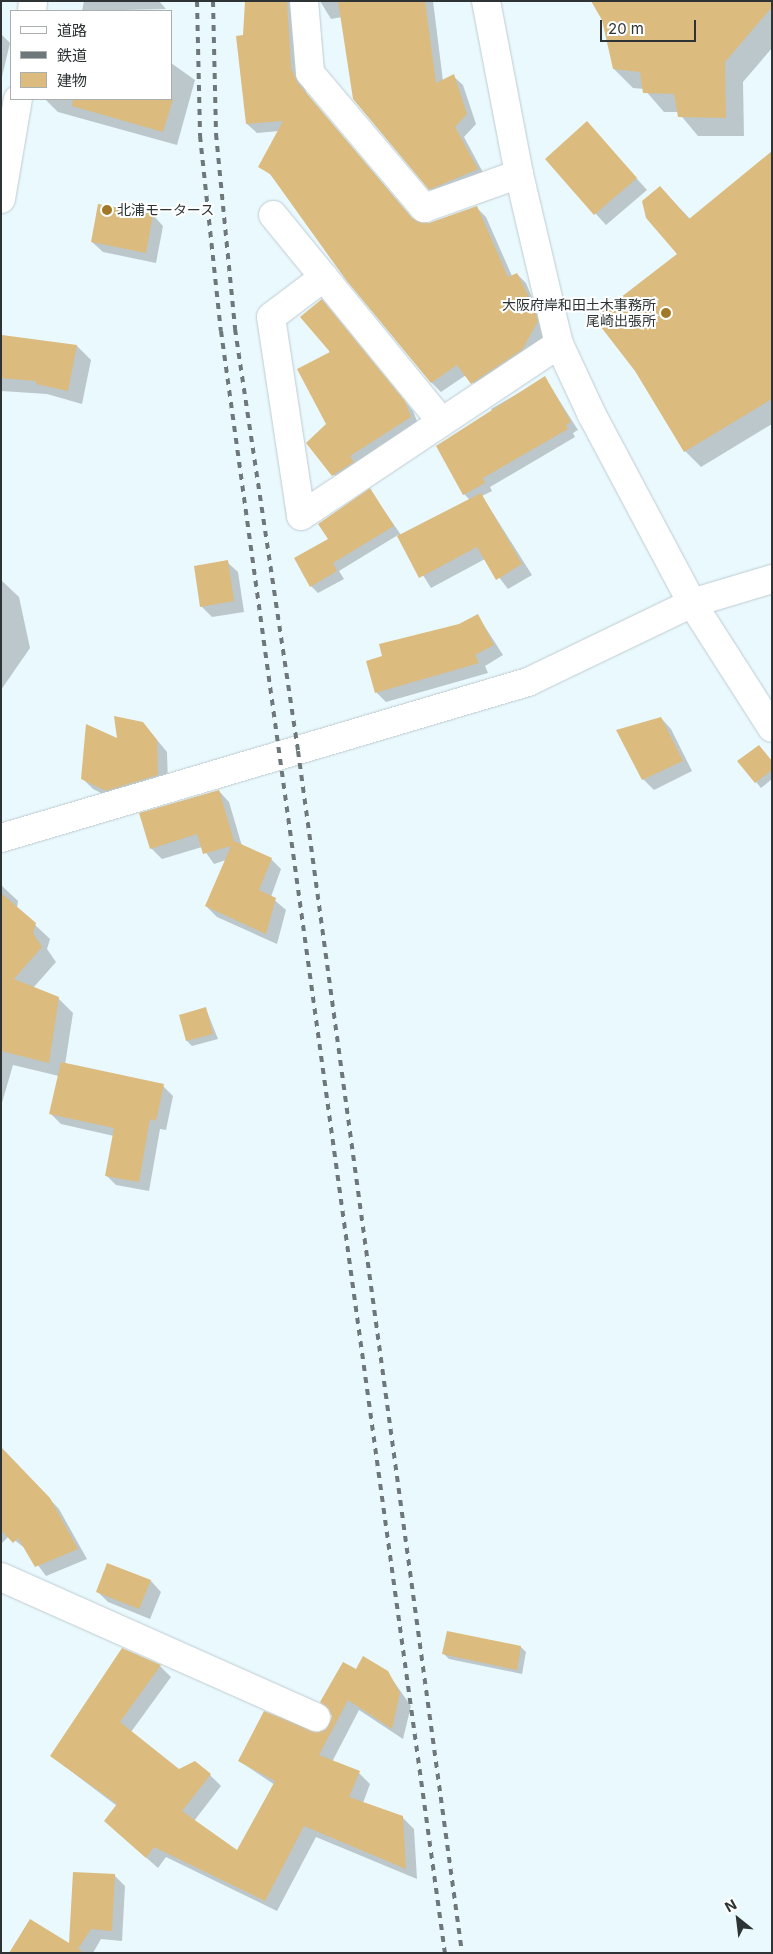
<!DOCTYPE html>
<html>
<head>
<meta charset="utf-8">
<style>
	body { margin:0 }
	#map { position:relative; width:773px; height:1954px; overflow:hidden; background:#eaf9fe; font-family:Inter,"Noto Sans JP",sans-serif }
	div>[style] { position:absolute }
	.shadow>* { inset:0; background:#0003 }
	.building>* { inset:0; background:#dcbb7f }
	.roads { filter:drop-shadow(0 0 1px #beccd1) drop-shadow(0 0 1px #beccd1) }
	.minor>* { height:28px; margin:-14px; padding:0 14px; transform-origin:14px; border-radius:14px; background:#fff }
	.tertiary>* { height:28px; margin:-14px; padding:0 14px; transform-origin:14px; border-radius:14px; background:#fff }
	.rail>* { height:4px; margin-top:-2px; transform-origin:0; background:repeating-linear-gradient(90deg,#6e7779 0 6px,transparent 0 12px) }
	.dots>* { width:14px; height:14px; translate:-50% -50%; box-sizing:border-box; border:2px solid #fff; border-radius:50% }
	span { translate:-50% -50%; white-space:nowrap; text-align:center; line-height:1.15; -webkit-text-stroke:4px #fff; paint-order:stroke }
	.poi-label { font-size:14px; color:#2e3435 }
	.left { translate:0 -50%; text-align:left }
	.right { translate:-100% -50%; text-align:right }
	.frame { position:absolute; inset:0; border:2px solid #2e3435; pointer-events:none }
	.legend { position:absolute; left:10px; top:10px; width:162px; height:90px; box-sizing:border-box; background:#fff; border:1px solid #abaeae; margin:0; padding:6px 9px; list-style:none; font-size:15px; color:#2e3435 }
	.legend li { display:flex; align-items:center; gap:10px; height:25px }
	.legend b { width:25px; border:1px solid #abaeae }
	.north { position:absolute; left:713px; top:1894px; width:50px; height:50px; -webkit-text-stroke:4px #fff; paint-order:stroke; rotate:331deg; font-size:14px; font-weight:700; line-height:20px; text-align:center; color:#2e3435 }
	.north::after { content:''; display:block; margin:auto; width:18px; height:22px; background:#2e3435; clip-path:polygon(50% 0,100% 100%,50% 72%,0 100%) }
	.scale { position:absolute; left:600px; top:20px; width:96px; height:22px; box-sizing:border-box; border:2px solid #2e3435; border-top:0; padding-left:6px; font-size:15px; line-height:18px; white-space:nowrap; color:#2e3435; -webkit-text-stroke:4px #fff; paint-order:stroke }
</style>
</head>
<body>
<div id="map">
	<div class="shadow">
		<div style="clip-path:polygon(84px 1px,159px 1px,166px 9px,82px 11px)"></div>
		<div style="clip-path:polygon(246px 1px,301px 1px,300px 78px,307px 94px,414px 220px,429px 224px,476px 207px,486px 217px,512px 276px,517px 274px,526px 283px,546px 331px,532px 359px,481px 392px,466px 375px,441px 392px,432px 383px,277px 180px,260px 166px,279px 131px,257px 133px,247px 124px)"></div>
		<div style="clip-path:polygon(320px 1px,433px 1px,443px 81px,453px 76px,463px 85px,476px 124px,464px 137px,486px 178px,439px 198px,430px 189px,342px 17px,331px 19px)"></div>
		<div style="clip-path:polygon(772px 1px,772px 48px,743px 82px,744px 136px,698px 136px,678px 112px,664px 112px,644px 89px,633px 88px,614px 69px)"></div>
		<div style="clip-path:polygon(1px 34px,10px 43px,1px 81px)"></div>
		<div style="clip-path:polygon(171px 63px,195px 80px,177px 145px,58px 112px,45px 99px,171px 99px)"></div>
		<div style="clip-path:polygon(587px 123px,647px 190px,606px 225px,546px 159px)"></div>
		<div style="clip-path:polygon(772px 153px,772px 424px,701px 467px,685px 451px,679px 254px,660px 187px,691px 220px)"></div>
		<div style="clip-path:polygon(153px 215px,163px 226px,156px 263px,103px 252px,92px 242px)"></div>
		<div style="clip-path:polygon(330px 309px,413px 411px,419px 426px,342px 484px,307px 443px,328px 424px)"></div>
		<div style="clip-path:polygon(1px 338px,77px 346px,91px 360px,82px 404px,47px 394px,1px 391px)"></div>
		<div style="clip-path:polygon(545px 378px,578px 430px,573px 433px,575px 437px,490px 487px,492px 491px,482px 496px,532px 575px,508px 589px,485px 559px,431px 588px,398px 535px,339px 571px,344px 579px,318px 593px,311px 586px,330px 539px,370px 490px,401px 535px,470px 500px,464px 494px,494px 413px,491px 409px)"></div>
		<div style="clip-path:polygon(227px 562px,238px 572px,244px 612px,212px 617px,201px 606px)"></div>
		<div style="clip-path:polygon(1px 580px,19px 597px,30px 648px,1px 690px)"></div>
		<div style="clip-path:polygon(478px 616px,503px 655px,485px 666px,488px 673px,386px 702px,376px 692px,384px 657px)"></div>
		<div style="clip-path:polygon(661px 718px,671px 729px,692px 771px,654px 790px,643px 779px)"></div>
		<div style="clip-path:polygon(143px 723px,167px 752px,168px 786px,117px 801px,93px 789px,82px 778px,118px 740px)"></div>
		<div style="clip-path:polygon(739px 761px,772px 761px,772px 779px,761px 788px)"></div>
		<div style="clip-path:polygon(219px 791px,229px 802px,242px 846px,271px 859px,281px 869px,271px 897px,286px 910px,277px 944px,217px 917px,206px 906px,226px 860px,214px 864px,202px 847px,162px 859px,151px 848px)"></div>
		<div style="clip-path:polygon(1px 885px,18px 901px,17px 908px,50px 939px,47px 949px,56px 962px,33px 988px,58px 998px,73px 1013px,65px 1065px,163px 1086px,173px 1096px,166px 1130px,160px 1129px,149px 1191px,116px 1185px,106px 1175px,114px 1136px,61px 1124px,51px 1114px,59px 1076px,13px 1065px,1px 1106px)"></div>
		<div style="clip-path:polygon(206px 1009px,218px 1039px,192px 1046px,187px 1041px)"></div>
		<div style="clip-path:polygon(1px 1469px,21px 1469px,59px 1509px,87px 1559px,46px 1576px,26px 1549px,9px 1536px,1px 1544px)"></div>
		<div style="clip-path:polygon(108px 1564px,151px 1581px,161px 1592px,150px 1619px,108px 1602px,97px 1591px)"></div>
		<div style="clip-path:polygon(521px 1647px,526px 1652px,522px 1674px,449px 1659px,444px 1654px)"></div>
		<div style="clip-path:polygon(160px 1666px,171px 1677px,131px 1732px,179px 1771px,210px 1775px,221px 1786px,194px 1821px,238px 1852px,275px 1785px,239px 1761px,326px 1730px,357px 1670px,387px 1672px,411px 1706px,403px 1739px,359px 1710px,332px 1762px,359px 1773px,370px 1784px,363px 1803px,402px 1817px,414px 1829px,417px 1879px,316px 1837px,277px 1911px,166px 1857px,158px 1868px,117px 1832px,117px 1806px,51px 1756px)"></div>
		<div style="clip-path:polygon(114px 1875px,125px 1886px,122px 1941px,101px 1939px,93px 1953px,10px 1953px,70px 1945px)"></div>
	</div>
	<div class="building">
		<div style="clip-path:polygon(245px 1px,287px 1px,291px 68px,298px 83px,412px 218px,429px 223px,477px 206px,508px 277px,517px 273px,534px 307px,538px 321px,522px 350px,471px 384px,457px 365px,431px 383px,346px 280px,270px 174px,258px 167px,283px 121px,246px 124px,236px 36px,243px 35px)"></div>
		<div style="clip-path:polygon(338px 1px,425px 1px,436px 83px,454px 74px,467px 114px,455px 127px,478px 169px,429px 190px,353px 99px)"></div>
		<div style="clip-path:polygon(591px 1px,772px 1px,772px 7px,725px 62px,726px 118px,678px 117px,674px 94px,643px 93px,640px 72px,613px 69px,602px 20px)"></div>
		<div style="clip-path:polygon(73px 99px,173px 99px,163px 132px,72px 106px)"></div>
		<div style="clip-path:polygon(587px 121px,637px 178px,594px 215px,545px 159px)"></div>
		<div style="clip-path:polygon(772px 151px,772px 399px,684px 452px,635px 371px,594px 318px,677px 254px,646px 218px,642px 201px,660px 186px,689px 219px)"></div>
		<div style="clip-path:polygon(98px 204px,153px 214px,146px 253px,91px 242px)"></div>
		<div style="clip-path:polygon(322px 299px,405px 401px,411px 417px,350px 456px,354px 462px,332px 476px,306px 443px,326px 424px,297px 369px,330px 352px,300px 317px)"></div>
		<div style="clip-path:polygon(2px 335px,77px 345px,68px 391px,36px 384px,36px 381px,1px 378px)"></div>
		<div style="clip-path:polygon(545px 376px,571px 422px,566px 425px,568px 429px,483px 478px,485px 483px,463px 495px,436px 446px)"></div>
		<div style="clip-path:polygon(370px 488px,394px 526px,333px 563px,337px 571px,310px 587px,294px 558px,328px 539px,318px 524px)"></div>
		<div style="clip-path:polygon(481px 493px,522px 564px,496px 580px,477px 547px,419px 578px,397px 536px)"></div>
		<div style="clip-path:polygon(228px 560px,234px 601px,200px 607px,194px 566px)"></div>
		<div style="clip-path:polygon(478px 614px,494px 645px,475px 655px,479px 663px,375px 693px,366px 661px,382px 656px,379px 644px,459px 624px)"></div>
		<div style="clip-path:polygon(114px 716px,143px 722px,157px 740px,158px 775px,106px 791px,81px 779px,86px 724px,117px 738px)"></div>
		<div style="clip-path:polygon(661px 717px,683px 761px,642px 780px,616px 730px)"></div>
		<div style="clip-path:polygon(759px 745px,772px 761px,772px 770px,755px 783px,737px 761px)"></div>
		<div style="clip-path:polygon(219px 790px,234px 841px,272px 858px,259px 890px,276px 898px,266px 934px,205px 906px,231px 846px,203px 854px,197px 834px,150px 849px,139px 813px)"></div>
		<div style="clip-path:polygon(1px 893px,36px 923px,33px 933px,42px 947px,14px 979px,59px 997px,49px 1063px,1px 1051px)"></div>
		<div style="clip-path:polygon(206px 1007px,213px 1034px,186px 1041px,179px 1015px)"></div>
		<div style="clip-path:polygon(61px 1062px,164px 1084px,156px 1121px,150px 1119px,139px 1182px,105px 1176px,114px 1128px,49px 1114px)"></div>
		<div style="clip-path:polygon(1px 1447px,50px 1498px,78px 1549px,35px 1567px,18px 1538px,13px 1543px,1px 1530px)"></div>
		<div style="clip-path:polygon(107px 1563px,151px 1580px,139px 1609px,96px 1592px)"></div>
		<div style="clip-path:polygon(447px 1631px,521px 1646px,517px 1670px,442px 1654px)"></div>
		<div style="clip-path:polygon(122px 1648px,161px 1665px,120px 1722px,179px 1769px,195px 1761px,211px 1774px,182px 1811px,237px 1850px,275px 1781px,238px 1761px,264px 1711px,318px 1732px,326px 1729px,332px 1716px,320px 1702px,343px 1662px,356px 1669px,363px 1656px,388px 1671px,400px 1693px,392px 1729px,348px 1700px,319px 1755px,360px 1771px,349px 1797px,403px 1816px,406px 1869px,304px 1826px,265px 1901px,154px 1847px,146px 1858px,104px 1821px,117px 1804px,50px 1756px)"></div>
		<div style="clip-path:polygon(73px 1872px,115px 1874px,112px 1931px,91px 1929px,78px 1949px,84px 1953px,9px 1953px,30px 1919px,69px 1943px)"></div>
	</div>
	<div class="roads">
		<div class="minor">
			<div style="left:304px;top:1px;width:72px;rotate:85.2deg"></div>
			<div style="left:310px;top:73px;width:177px;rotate:49.8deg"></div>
			<div style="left:424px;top:208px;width:101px;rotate:-19.7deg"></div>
			<div style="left:273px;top:215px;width:267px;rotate:50.8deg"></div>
			<div style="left:324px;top:277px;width:66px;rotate:143deg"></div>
			<div style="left:271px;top:317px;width:201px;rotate:81.4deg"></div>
			<div style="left:301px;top:516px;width:310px;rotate:-33.7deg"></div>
			<div style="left:1px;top:838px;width:550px;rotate:-16.49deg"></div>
			<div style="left:528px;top:682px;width:182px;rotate:-25.7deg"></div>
			<div style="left:692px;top:603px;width:84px;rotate:-16.7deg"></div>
			<div style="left:1px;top:1577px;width:345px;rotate:24deg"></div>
		</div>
		<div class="tertiary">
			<div style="left:486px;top:1px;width:176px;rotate:79.2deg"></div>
			<div style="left:519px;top:174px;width:175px;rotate:76.8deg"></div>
			<div style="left:559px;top:344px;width:78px;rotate:65.1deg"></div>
			<div style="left:592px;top:415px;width:213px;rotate:62deg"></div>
			<div style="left:692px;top:603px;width:148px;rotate:57.4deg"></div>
			<div style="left:32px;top:11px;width:10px;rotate:-84deg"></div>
			<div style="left:1px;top:199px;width:101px;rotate:-80.4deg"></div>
		</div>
	</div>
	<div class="rail">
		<div style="left:197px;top:1px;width:135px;rotate:88.7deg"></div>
		<div style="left:200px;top:136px;width:196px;rotate:83.9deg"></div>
		<div style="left:221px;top:331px;width:1637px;rotate:82.14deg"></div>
		<div style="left:213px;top:1px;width:133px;rotate:88.7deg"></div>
		<div style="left:216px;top:134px;width:196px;rotate:84.4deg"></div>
		<div style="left:235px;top:329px;width:427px;rotate:81.5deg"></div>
		<div style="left:298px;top:751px;width:1213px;rotate:82.23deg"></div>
	</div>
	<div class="dots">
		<div style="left:107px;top:210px;background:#a07826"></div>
		<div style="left:666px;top:313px;background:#a07826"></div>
	</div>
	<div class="poi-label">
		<span class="left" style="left:117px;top:210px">北浦モータース</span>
		<span class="right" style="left:656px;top:313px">大阪府岸和田土木事務所<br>尾崎出張所</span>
	</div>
	<div class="frame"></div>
	<ul class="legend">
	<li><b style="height:6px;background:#fff"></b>道路</li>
	<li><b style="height:6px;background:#6e7779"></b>鉄道</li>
	<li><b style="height:14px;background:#dcbb7f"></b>建物</li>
	</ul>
	<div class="north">N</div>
	<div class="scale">20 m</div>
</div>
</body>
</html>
